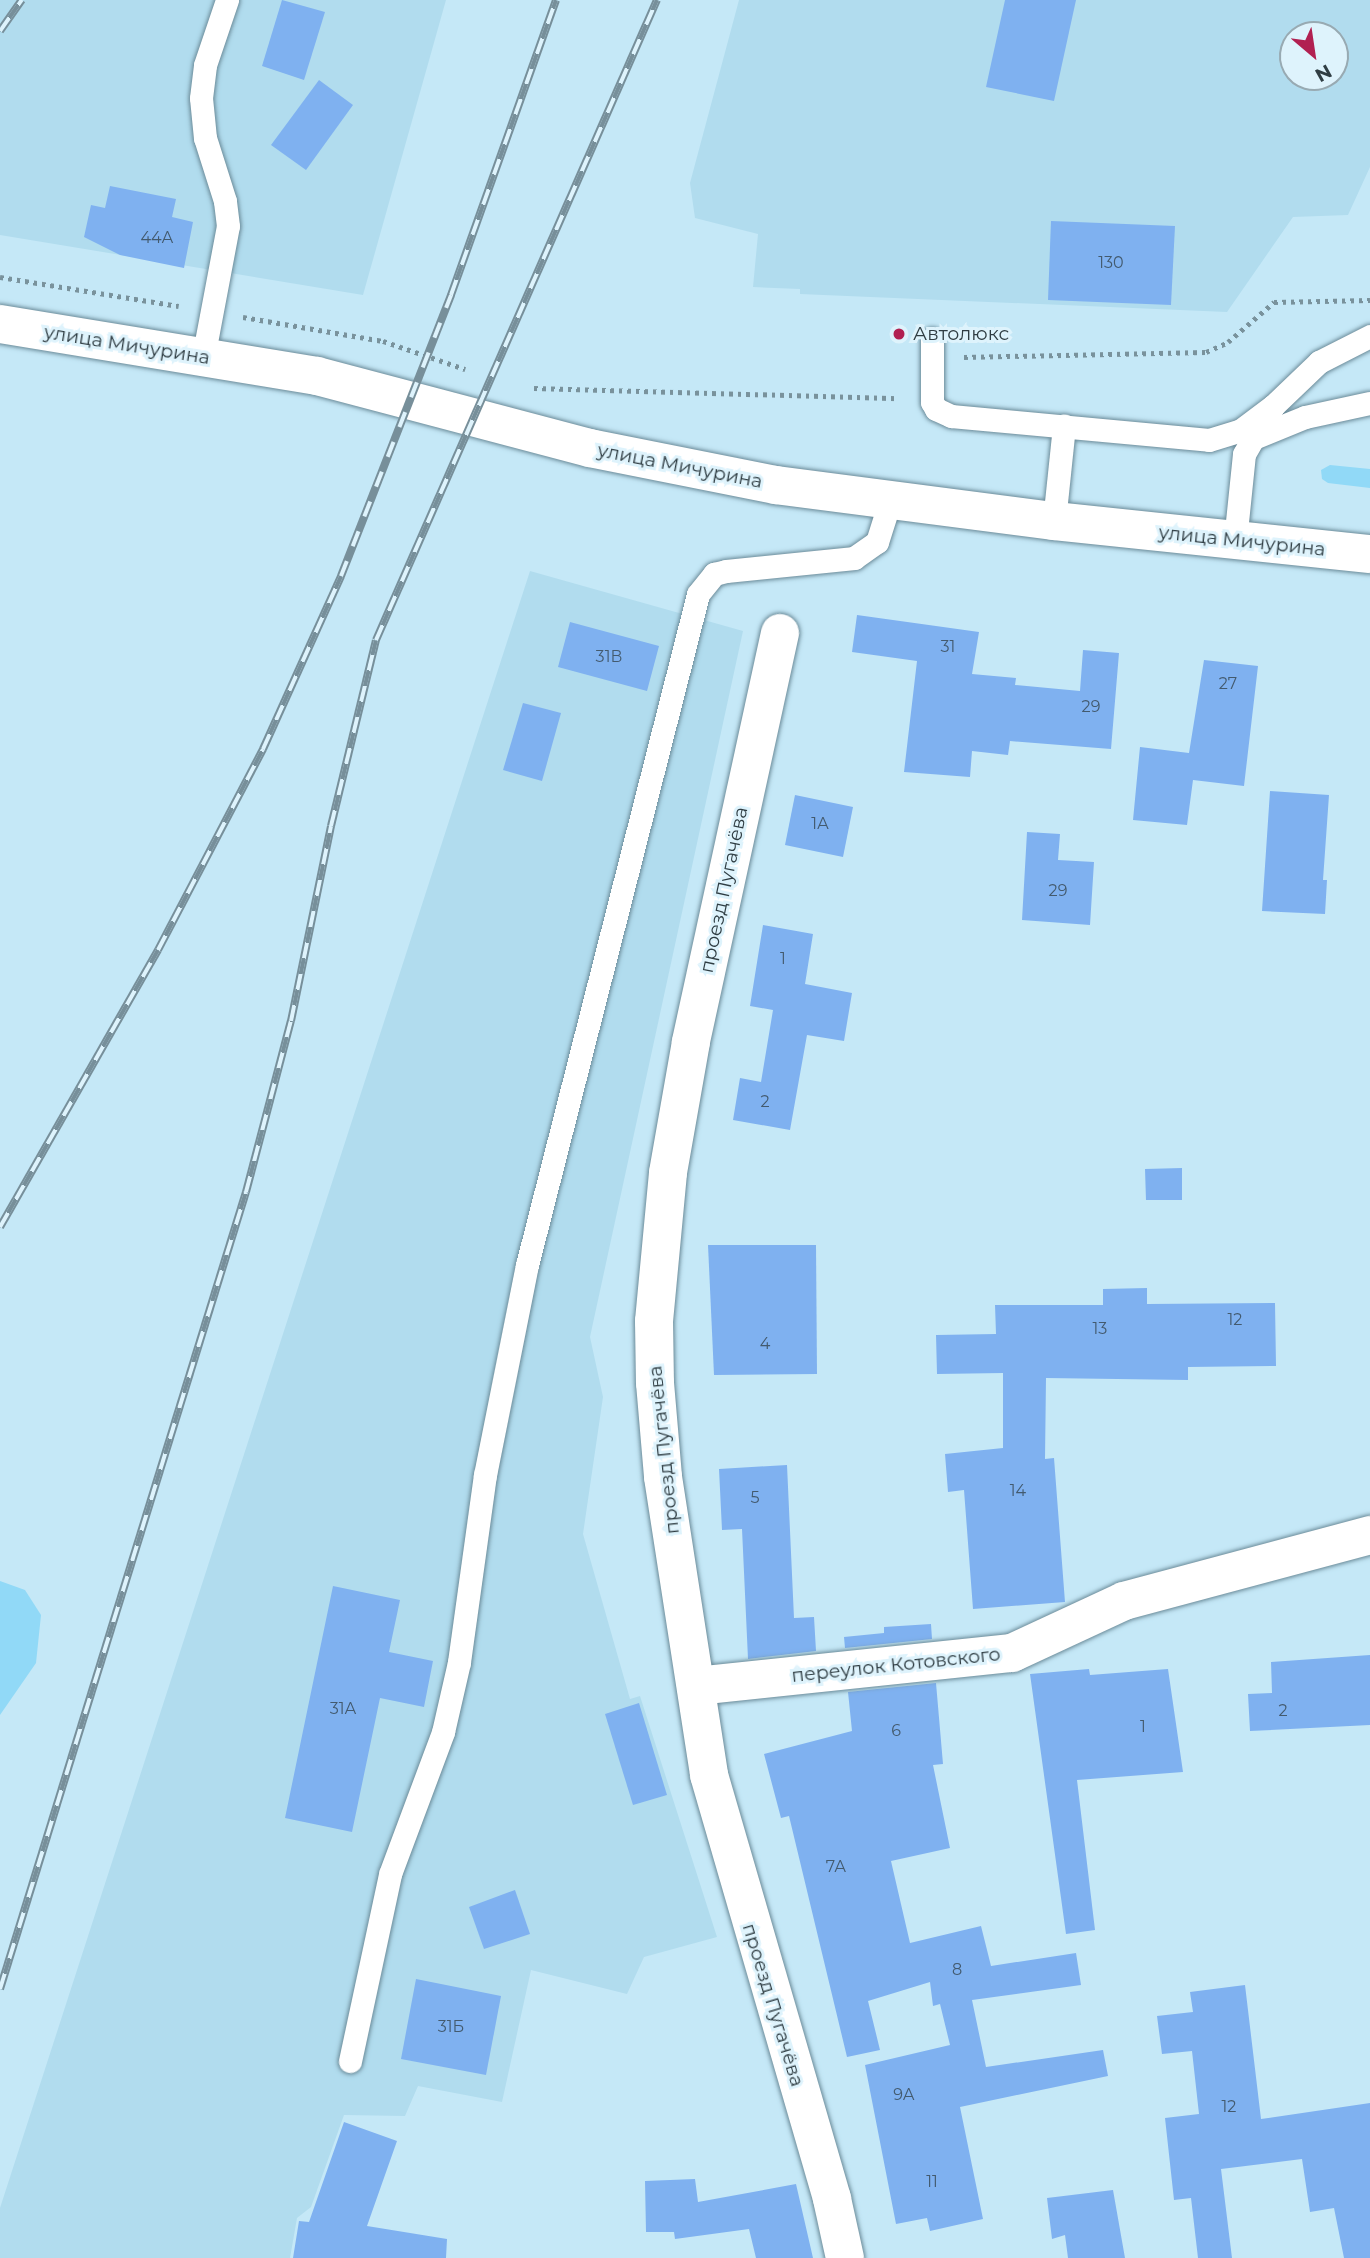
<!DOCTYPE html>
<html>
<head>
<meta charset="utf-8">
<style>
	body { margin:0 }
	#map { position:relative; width:1370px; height:2258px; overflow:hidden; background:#c5e8f7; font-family:Montserrat,sans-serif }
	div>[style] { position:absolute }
	.built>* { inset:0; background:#b1dcee }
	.green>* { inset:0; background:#91d9f7 }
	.building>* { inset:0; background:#7fb1f0 }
	.path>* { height:4.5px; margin-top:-2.25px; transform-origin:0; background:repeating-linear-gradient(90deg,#79929c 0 3.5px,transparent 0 8.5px) }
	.roads { filter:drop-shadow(0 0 2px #6b8b99) drop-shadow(0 0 2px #6b8b99) }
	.lane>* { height:23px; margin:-11.5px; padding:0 11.5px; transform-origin:11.5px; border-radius:11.5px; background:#fff }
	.street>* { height:38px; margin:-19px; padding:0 19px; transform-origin:19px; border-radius:19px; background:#fff }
	.primary>* { height:38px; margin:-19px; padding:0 19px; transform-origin:19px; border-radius:19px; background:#fff }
	.rail>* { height:8px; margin-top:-4px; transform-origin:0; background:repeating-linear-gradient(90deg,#def3fc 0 16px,#778f9a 0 32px); box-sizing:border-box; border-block:2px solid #778f9a }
	.dots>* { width:19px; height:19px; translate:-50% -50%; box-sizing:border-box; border:4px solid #def3fc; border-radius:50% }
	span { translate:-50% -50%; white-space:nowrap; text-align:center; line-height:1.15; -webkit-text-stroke:6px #def3fc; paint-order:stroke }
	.number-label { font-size:16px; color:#435a6e }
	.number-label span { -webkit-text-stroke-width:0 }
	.poi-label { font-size:19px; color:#2f3d43 }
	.left { translate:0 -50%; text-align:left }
	.street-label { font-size:19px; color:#2f3d43 }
	.north { position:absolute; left:1279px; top:21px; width:70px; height:70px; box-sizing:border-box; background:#def3fc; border:2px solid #98aab2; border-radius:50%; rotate:151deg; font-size:19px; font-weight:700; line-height:28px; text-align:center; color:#2f3d43 }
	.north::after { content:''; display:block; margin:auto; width:24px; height:32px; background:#b12051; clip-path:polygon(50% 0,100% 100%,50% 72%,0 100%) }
</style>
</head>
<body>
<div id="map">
	<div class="built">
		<div style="clip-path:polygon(0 0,446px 0,363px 295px,0 235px)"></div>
		<div style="clip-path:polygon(evenodd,739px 0,1370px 0,1370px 167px,1348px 215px,1293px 217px,1227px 312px,800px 294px,800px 289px,753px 287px,758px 234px,695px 218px,690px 183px,739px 0,1293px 35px,1335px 35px,1335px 77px,1293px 77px,1293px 35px)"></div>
		<div style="clip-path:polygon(530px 571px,743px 631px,590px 1337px,603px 1397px,583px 1534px,630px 1699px,640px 1696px,717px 1937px,644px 1957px,627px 1994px,531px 1970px,502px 2102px,418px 2086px,405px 2116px,344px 2115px,311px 2207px,297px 2218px,290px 2258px,0 2258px,0 2208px)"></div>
	</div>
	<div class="green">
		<div style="clip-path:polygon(1330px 465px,1370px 469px,1370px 488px,1328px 483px,1322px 479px,1321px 470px)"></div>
		<div style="clip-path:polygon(0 1581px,25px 1590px,41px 1615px,36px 1663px,0 1715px)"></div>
	</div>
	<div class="building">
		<div style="clip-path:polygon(282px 0,325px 12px,304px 80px,262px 66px)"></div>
		<div style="clip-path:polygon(1005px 0,1076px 0,1054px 101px,986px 87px)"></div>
		<div style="clip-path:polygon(319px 80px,353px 105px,306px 170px,271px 145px)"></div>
		<div style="clip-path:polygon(110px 186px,176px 199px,172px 217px,193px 222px,184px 268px,120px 255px,84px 237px,91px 205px,105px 208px)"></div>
		<div style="clip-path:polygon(1051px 221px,1175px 226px,1171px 305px,1048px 300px)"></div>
		<div style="clip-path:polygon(857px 615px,979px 632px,972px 674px,1016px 678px,1015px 685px,1080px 691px,1083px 650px,1119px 653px,1111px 749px,1010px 741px,1008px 755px,972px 751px,970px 777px,904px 772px,917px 661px,852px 652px)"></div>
		<div style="clip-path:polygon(570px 622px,659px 646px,647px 691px,558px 667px)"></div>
		<div style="clip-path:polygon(1204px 660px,1258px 666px,1244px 786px,1193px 780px,1187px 825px,1133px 820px,1140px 747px,1189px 753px)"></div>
		<div style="clip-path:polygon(523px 703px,561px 713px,542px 781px,503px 770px)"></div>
		<div style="clip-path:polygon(1270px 791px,1329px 795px,1323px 880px,1327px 880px,1325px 914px,1262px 911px)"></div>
		<div style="clip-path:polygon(795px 795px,853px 807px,843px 857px,785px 845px)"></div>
		<div style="clip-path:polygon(1027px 832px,1060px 834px,1058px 860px,1094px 862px,1090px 925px,1022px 920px)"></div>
		<div style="clip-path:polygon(763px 925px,813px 934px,805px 984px,852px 993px,844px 1041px,807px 1035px,790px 1130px,733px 1120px,740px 1078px,761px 1082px,773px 1010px,750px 1006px)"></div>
		<div style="clip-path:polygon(1182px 1168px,1182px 1200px,1146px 1200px,1145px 1169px)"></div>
		<div style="clip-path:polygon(708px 1245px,816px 1245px,817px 1374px,714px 1375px)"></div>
		<div style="clip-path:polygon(1147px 1288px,1147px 1304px,1275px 1303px,1276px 1366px,1188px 1367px,1188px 1380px,1046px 1378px,1045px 1459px,1054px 1458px,1065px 1602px,973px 1609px,964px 1490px,948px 1492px,945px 1454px,1003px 1448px,1003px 1373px,937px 1374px,936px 1335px,996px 1334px,995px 1305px,1103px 1305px,1103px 1289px)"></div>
		<div style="clip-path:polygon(787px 1465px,794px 1618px,814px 1617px,816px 1651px,748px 1659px,742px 1529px,722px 1530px,719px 1469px)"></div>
		<div style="clip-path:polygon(333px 1586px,400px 1600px,389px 1652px,433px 1661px,424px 1707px,380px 1698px,352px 1832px,285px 1818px)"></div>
		<div style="clip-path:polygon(931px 1624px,932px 1639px,845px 1648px,844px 1637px,884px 1633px,884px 1627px)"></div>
		<div style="clip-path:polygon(1370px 1655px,1370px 1725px,1250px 1731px,1248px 1694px,1272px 1693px,1271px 1662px)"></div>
		<div style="clip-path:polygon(1089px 1669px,1090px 1675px,1168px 1669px,1183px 1772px,1077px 1780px,1095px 1930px,1066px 1934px,1030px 1674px)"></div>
		<div style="clip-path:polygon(936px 1683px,943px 1764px,933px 1765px,950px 1848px,891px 1861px,910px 1943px,981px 1926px,991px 1966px,1076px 1953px,1081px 1985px,972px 2000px,986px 2067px,1103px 2050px,1108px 2076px,960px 2107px,983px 2219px,930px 2231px,927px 2218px,896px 2224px,865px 2065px,950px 2045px,940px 2004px,933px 2006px,930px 1982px,868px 2001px,880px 2050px,847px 2057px,789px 1816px,781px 1818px,764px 1754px,852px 1731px,848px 1692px)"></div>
		<div style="clip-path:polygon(639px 1703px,667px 1795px,633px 1805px,605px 1714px)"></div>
		<div style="clip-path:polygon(515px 1890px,530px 1934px,484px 1949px,469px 1907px)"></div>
		<div style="clip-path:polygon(416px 1979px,501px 1996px,486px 2075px,401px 2059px)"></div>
		<div style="clip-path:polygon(1245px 1985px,1261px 2119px,1370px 2103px,1370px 2258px,1344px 2258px,1334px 2208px,1310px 2212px,1302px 2159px,1221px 2169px,1232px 2258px,1198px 2258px,1191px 2198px,1174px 2200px,1165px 2118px,1199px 2114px,1192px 2051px,1162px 2054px,1157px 2016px,1193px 2012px,1190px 1992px)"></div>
		<div style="clip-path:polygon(344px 2122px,397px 2141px,367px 2226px,447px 2239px,446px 2258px,293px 2258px,299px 2221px,309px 2222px)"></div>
		<div style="clip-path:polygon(695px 2179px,698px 2202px,796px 2184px,813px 2258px,756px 2258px,749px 2229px,675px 2239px,674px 2232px,646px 2232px,645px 2181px)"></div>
		<div style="clip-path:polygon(1113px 2190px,1125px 2258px,1068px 2258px,1065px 2235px,1052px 2239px,1047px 2198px)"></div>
	</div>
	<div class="path">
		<div style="left:0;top:277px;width:181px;rotate:9.2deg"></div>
		<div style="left:243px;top:317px;width:142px;rotate:9.7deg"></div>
		<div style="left:383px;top:341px;width:87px;rotate:18.9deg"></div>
		<div style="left:964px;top:357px;width:242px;rotate:-1.2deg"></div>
		<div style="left:1206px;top:352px;width:24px;rotate:-24deg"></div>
		<div style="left:1228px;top:342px;width:61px;rotate:-41deg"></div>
		<div style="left:1274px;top:302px;width:96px;rotate:-1.2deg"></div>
		<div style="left:534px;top:388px;width:365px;rotate:1.6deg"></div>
	</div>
	<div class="roads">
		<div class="lane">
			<div style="left:932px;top:339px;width:63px;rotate:90deg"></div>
			<div style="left:932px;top:402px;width:8px;rotate:60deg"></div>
			<div style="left:936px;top:409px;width:17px;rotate:25deg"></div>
			<div style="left:951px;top:416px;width:259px;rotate:5.3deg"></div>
			<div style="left:1209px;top:440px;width:34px;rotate:-17deg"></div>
			<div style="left:1241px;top:430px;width:40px;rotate:-37deg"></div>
			<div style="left:203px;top:358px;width:134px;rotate:-79.3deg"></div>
			<div style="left:228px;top:226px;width:25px;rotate:-97deg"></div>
			<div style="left:225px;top:201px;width:66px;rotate:-107.6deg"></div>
			<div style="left:205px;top:138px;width:40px;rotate:-95.7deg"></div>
			<div style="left:201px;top:98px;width:33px;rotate:-83deg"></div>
			<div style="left:205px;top:65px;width:69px;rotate:-71.3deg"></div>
			<div style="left:1251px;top:439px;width:58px;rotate:-22.2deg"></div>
			<div style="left:1305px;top:417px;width:66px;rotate:-12.2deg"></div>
			<div style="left:1054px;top:521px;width:96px;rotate:-84deg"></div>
			<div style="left:1235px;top:541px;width:87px;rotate:-84.1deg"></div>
			<div style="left:1244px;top:454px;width:34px;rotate:-60deg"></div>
			<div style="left:1261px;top:424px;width:22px;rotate:-56deg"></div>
			<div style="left:1273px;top:406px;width:64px;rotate:-43.7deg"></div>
			<div style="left:1319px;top:362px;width:57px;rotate:-27deg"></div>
			<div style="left:350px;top:2061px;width:191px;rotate:-77.9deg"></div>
			<div style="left:390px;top:1874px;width:152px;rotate:-69.5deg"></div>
			<div style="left:443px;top:1732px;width:72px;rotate:-77.1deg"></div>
			<div style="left:459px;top:1662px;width:189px;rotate:-82.1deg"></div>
			<div style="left:485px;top:1475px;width:214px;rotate:-78.7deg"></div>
			<div style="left:527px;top:1265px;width:692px;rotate:-75.7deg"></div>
			<div style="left:698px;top:594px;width:26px;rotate:-51deg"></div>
			<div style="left:714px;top:574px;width:12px;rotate:-14deg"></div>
			<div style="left:726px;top:571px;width:129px;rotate:-5.8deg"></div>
			<div style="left:854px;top:558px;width:28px;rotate:-35deg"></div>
			<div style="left:877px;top:542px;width:43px;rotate:-72.4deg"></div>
		</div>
		<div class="street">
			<div style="left:780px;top:633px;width:419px;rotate:102.3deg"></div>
			<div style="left:691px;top:1042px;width:133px;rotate:100deg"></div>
			<div style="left:668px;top:1173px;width:149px;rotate:95.4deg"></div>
			<div style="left:654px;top:1321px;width:62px;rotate:89.1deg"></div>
			<div style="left:655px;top:1383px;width:94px;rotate:85.1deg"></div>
			<div style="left:663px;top:1477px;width:302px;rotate:81.2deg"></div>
			<div style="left:709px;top:1775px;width:441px;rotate:73.8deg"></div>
			<div style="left:832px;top:2199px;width:60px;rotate:77.6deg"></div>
			<div style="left:696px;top:1686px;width:318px;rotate:-6deg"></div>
			<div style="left:1012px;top:1653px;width:123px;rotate:-24.9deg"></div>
			<div style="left:1124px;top:1601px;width:255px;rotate:-15deg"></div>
		</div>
		<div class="primary">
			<div style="left:0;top:324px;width:321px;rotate:9.3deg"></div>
			<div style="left:317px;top:376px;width:282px;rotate:14.8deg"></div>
			<div style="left:590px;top:448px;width:190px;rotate:11.3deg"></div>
			<div style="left:776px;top:485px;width:280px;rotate:7.4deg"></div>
			<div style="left:1054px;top:521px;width:318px;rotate:6deg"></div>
		</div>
	</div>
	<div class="rail">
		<div style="left:0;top:31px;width:38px;rotate:-55deg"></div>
		<div style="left:0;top:1227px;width:319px;rotate:-60.3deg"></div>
		<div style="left:158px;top:950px;width:227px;rotate:-62.4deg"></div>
		<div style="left:263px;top:749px;width:190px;rotate:-65.7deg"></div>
		<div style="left:341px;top:576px;width:302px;rotate:-68.6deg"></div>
		<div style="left:451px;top:295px;width:313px;rotate:-70.4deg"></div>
		<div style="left:0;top:1989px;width:834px;rotate:-72.85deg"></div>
		<div style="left:246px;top:1192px;width:177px;rotate:-75.3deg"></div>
		<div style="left:291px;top:1021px;width:199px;rotate:-78.4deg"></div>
		<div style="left:331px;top:826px;width:191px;rotate:-76.4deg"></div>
		<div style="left:376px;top:640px;width:699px;rotate:-66.3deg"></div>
	</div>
	<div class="dots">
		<div style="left:899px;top:334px;background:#b12051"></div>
	</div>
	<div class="number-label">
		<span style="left:157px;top:238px">44А</span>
		<span style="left:1111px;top:263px">130</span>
		<span style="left:948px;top:647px">31</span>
		<span style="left:609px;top:657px">31В</span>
		<span style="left:1228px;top:684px">27</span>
		<span style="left:1091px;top:707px">29</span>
		<span style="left:820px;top:824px">1А</span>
		<span style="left:1058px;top:891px">29</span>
		<span style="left:783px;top:959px">1</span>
		<span style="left:765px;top:1102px">2</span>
		<span style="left:1235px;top:1320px">12</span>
		<span style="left:1100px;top:1329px">13</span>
		<span style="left:765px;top:1344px">4</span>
		<span style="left:1018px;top:1491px">14</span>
		<span style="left:755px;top:1498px">5</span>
		<span style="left:343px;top:1709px">31А</span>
		<span style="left:1283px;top:1711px">2</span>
		<span style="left:1143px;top:1727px">1</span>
		<span style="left:896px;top:1731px">6</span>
		<span style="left:836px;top:1867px">7А</span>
		<span style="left:957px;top:1970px">8</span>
		<span style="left:451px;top:2027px">31Б</span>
		<span style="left:904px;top:2095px">9А</span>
		<span style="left:1229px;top:2107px">12</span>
		<span style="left:932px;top:2182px">11</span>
	</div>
	<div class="poi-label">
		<span class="left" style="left:913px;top:334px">Автолюкс</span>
	</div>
	<div class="street-label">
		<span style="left:127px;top:345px;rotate:9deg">улица Мичурина</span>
		<span style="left:680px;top:466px;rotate:11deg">улица Мичурина</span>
		<span style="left:1242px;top:541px;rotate:6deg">улица Мичурина</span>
		<span style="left:724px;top:890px;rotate:-78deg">проезд Пугачёва</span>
		<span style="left:664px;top:1450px;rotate:-96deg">проезд Пугачёва</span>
		<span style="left:896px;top:1665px;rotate:-6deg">переулок Котовского</span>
		<span style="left:773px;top:2005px;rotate:73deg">проезд Пугачёва</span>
	</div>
	<div class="north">N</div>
</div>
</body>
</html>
